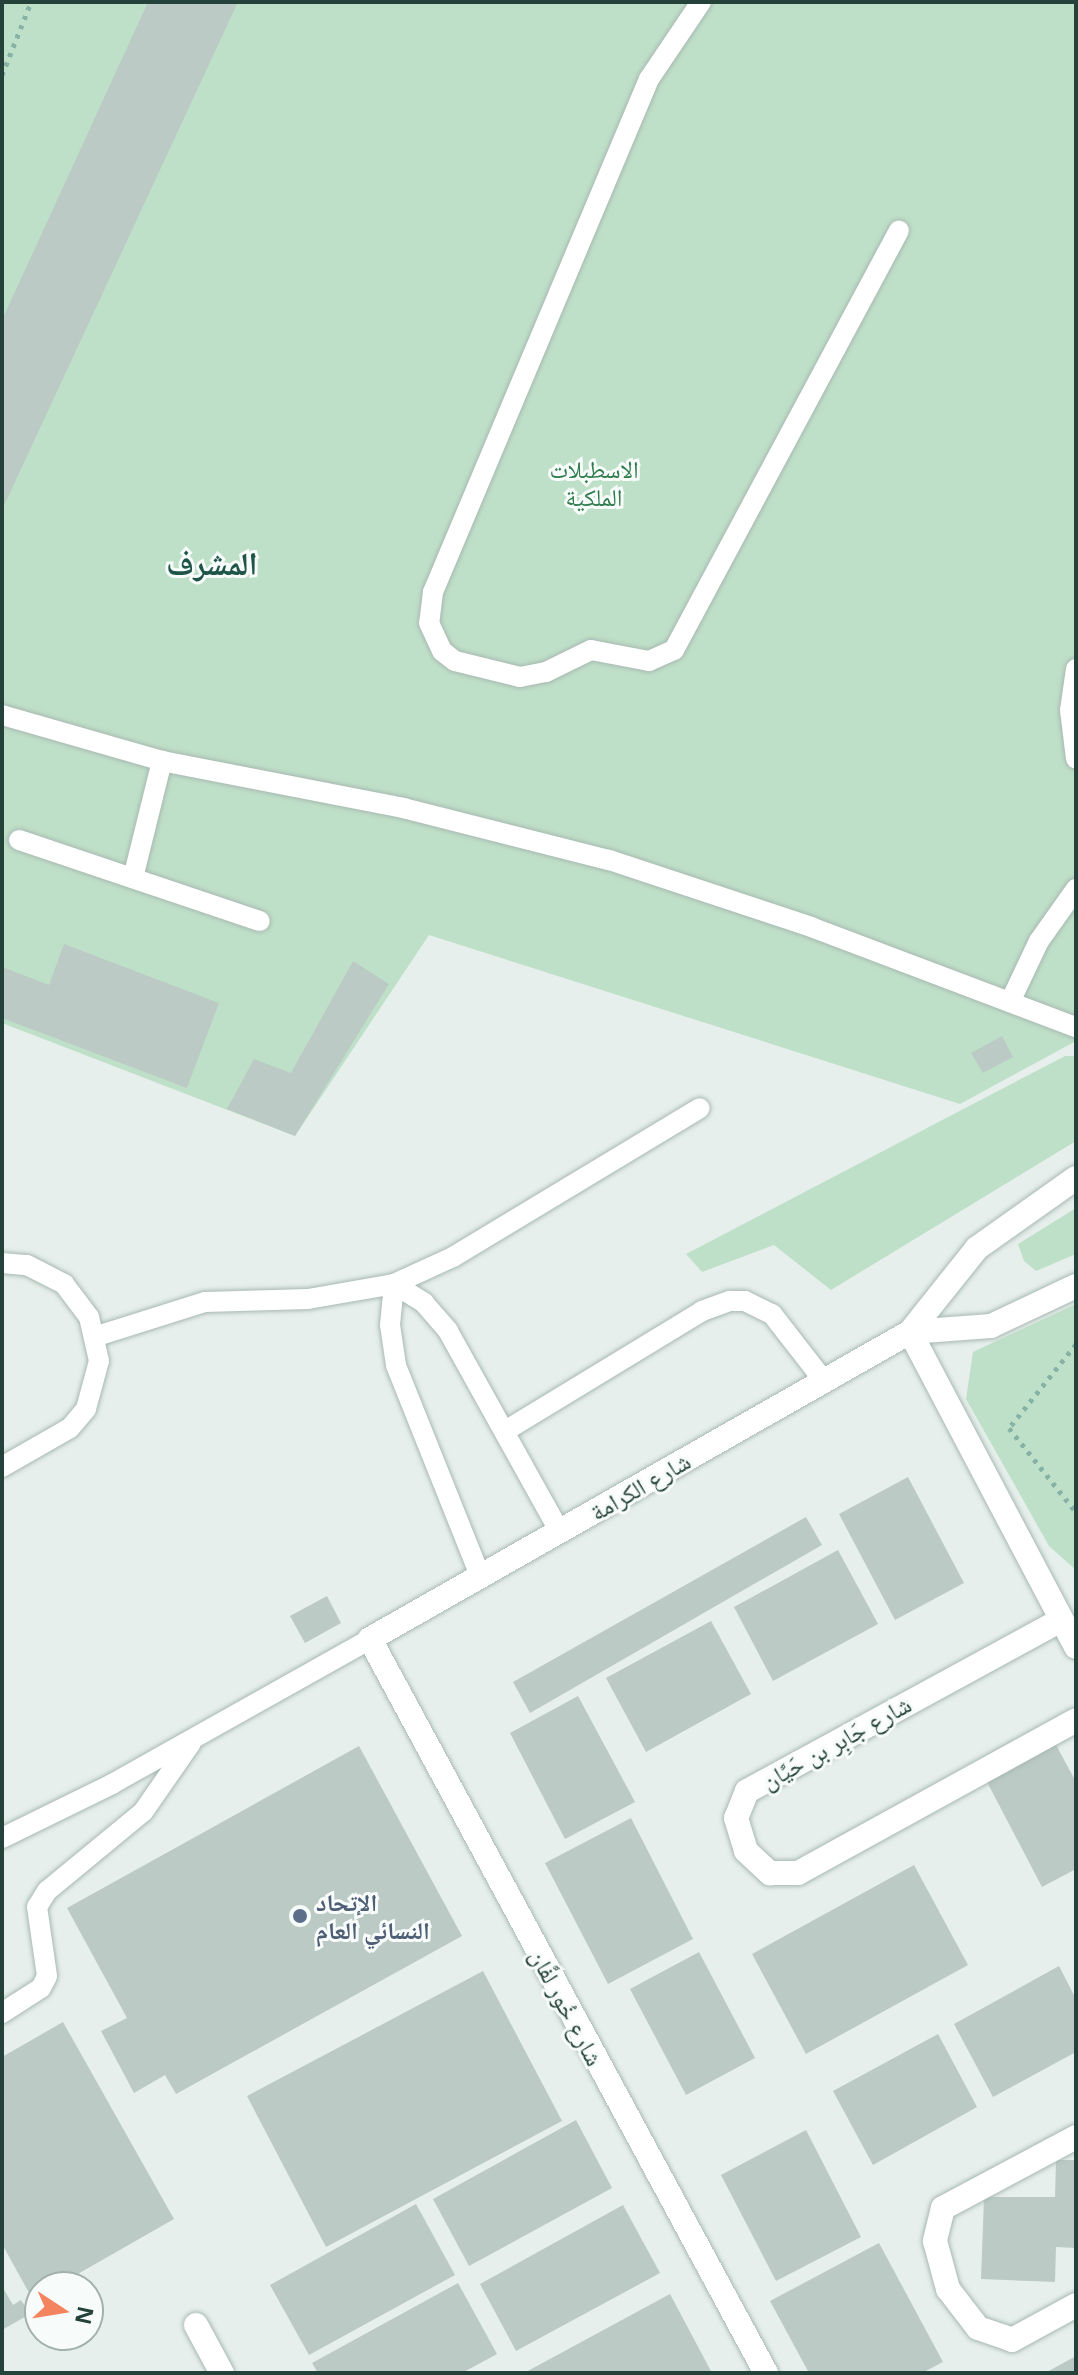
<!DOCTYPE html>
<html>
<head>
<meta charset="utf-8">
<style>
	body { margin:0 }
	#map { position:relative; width:1078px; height:2375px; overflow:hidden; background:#e6efeb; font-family:"Noto Sans","Noto Naskh Arabic",sans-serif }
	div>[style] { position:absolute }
	.green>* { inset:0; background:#bfe0c8 }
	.building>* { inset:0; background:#bbcac4 }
	.path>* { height:5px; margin-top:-2.5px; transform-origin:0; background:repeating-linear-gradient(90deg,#86b3a5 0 4px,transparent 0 10px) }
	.roads { filter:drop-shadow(0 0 2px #a8b8b2) drop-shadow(0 0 2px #a8b8b2) }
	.service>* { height:20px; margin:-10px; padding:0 10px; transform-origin:10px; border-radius:10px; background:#fff }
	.minor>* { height:24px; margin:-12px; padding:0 12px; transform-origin:12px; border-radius:12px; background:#fff }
	.dots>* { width:22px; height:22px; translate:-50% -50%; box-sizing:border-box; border:4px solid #f7fbf9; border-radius:50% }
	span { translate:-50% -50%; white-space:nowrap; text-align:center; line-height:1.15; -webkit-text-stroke:6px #f7fbf9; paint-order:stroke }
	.park-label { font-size:24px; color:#2d7a4b }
	.street-label { font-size:24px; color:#24423a }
	.service-label { font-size:24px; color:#4e5e75; font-weight:700 }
	.left { translate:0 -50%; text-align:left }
	.district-label { font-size:32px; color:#1f5548; font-weight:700 }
	.frame { position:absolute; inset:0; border:4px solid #24423a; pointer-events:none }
	.north { position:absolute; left:24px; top:2271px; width:80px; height:80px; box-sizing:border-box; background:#f7fbf9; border:2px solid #a3b1ad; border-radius:50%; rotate:102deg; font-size:22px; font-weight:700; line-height:32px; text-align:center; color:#24423a }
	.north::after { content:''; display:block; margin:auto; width:28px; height:36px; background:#f4845f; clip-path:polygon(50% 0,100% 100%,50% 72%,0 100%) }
</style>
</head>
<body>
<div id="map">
	<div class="green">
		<div style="clip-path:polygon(2px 2px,1076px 2px,1076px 1041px,960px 1104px,429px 935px,295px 1136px,2px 1023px)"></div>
		<div style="clip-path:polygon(1065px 1056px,1076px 1056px,1076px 1141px,831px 1290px,774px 1245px,702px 1272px,686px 1254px)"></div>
		<div style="clip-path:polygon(1076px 1208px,1076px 1254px,1036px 1271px,1024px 1261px,1018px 1244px)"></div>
		<div style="clip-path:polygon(1076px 1304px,1076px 1570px,1049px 1546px,966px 1399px,973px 1352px)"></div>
	</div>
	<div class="building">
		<div style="clip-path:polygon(148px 2px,238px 2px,2px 510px,2px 320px)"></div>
		<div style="clip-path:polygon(64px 944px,219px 1003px,187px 1088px,2px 1018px,2px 967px,49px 985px)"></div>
		<div style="clip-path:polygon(353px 961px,389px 984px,295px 1136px,227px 1109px,254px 1059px,291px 1073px)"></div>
		<div style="clip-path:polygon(1002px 1036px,1013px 1057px,983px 1073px,971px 1053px)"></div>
		<div style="clip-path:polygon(908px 1477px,964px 1583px,895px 1620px,839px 1514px)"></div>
		<div style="clip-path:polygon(806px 1517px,822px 1545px,530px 1713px,513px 1682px)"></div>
		<div style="clip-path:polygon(838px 1550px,878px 1624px,773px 1681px,734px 1607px)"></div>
		<div style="clip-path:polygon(327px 1596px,341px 1623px,305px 1643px,290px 1616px)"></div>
		<div style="clip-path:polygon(711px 1621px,751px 1694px,646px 1752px,606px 1678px)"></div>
		<div style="clip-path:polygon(578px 1696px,635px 1802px,565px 1839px,510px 1733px)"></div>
		<div style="clip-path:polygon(1055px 1743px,1076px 1782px,1076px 1869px,1042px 1887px,986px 1780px)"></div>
		<div style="clip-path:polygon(359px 1746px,462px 1936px,176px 2094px,165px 2075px,134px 2093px,101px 2031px,127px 2018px,67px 1908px)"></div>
		<div style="clip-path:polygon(631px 1818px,693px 1939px,608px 1984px,545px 1863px)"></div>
		<div style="clip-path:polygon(914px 1865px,968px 1965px,806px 2054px,752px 1954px)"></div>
		<div style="clip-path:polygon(699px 1952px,755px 2058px,686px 2095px,630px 1989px)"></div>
		<div style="clip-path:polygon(1059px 1966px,1076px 1999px,1076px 2052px,993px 2097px,954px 2024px)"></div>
		<div style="clip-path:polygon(483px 1971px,562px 2121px,326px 2247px,247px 2096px)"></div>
		<div style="clip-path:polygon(63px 2022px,174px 2219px,55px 2287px,40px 2287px,40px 2296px,33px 2300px,2px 2244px,2px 2057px)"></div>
		<div style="clip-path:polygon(938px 2034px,977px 2107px,873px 2165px,833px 2091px)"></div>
		<div style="clip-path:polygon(576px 2120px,612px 2188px,469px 2266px,433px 2199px)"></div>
		<div style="clip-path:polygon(806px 2130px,861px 2237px,776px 2281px,721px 2175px)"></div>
		<div style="clip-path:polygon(1056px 2160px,1076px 2160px,1076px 2248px,1056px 2247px,1055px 2282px,981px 2279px,984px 2197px,1055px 2197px)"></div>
		<div style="clip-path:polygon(416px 2204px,455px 2275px,309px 2355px,270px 2285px)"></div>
		<div style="clip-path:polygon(623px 2205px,660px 2273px,516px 2351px,480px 2284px)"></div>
		<div style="clip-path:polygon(879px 2243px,943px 2362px,922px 2373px,809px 2373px,770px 2301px)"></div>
		<div style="clip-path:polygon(458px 2283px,497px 2354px,462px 2373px,318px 2373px,312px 2363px)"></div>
		<div style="clip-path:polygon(2px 2286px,13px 2305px,21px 2300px,30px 2314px,2px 2330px)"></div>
		<div style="clip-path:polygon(670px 2294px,712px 2373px,524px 2373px)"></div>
		<div style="clip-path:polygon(1076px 2356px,1076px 2373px,1045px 2373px)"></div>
	</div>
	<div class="path">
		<div style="left:2px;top:75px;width:79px;rotate:-68.3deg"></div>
		<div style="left:1076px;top:1344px;width:107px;rotate:128.6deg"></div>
		<div style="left:1009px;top:1428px;width:107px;rotate:51.4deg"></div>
	</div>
	<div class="roads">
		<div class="service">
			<div style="left:701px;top:2px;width:93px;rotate:124deg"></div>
			<div style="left:649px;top:79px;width:557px;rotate:112.83deg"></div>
			<div style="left:433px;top:592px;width:31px;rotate:97deg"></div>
			<div style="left:429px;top:623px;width:31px;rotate:65deg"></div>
			<div style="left:442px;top:651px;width:16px;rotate:38deg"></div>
			<div style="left:455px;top:661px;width:67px;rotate:13.8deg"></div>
			<div style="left:520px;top:677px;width:26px;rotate:-11deg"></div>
			<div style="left:546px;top:672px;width:50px;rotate:-26.1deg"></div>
			<div style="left:591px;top:650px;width:59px;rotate:10.7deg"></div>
			<div style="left:649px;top:661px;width:27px;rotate:-24deg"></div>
			<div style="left:674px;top:650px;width:476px;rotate:-61.8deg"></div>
			<div style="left:1076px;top:669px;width:41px;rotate:98.3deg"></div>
			<div style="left:1070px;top:710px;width:49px;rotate:83deg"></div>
			<div style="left:2px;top:715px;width:166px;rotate:16deg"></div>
			<div style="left:162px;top:761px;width:246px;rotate:11deg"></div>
			<div style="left:403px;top:808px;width:212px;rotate:14.2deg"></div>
			<div style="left:609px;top:860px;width:213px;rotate:18.3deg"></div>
			<div style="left:811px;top:927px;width:283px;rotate:20.7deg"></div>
			<div style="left:19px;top:840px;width:254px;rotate:18.6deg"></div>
			<div style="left:133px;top:878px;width:121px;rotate:-76.1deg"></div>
			<div style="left:1010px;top:1002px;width:68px;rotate:-64.6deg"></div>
			<div style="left:1039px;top:941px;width:64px;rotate:-54.6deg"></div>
			<div style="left:2px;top:1263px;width:25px;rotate:5deg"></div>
			<div style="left:27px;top:1265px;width:42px;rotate:27.2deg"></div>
			<div style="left:64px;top:1284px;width:41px;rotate:52.9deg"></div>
			<div style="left:89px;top:1317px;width:45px;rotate:77.2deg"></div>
			<div style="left:99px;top:1361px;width:50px;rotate:105.2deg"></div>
			<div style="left:86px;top:1409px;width:25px;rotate:130deg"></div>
			<div style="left:70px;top:1428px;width:78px;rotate:150.2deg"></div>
			<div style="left:97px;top:1336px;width:113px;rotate:-17.5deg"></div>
			<div style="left:205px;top:1302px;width:103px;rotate:-1.7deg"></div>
			<div style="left:308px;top:1299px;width:87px;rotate:-9.9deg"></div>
			<div style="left:394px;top:1284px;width:65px;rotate:-24.6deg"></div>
			<div style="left:453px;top:1257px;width:288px;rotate:-31.1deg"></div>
			<div style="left:505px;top:1431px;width:231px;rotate:-31.3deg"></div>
			<div style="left:702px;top:1311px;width:30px;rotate:-20deg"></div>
			<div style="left:730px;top:1301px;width:15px"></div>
			<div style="left:745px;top:1301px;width:30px;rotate:26deg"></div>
			<div style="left:772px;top:1314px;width:85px;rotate:52.2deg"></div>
			<div style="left:481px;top:1578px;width:229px;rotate:-111.8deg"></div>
			<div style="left:396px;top:1365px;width:40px;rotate:-98.5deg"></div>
			<div style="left:390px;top:1325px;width:41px;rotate:-84.4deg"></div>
			<div style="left:394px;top:1284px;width:36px;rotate:32deg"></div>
			<div style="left:424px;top:1303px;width:37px;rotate:49deg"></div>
			<div style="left:448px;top:1331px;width:230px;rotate:60.9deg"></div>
			<div style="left:2px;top:1838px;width:123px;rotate:-26.1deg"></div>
			<div style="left:112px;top:1784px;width:296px;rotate:-29.3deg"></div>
			<div style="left:2px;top:2013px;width:46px;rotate:-32.7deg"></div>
			<div style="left:41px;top:1988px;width:13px;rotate:-63deg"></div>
			<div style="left:47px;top:1976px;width:70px;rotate:-98.2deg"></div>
			<div style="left:37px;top:1907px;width:19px;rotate:-58deg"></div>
			<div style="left:47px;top:1891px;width:124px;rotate:-39.5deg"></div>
			<div style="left:143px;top:1812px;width:84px;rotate:-55.2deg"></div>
		</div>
		<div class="minor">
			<div style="left:910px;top:1332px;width:356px;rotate:62.2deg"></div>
			<div style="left:910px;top:1332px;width:81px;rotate:-4.2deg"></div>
			<div style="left:991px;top:1326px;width:94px;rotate:-25.2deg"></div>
			<div style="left:1061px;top:1620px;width:358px;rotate:151.4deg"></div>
			<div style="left:747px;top:1791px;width:29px;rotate:112deg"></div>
			<div style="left:736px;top:1818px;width:34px;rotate:73deg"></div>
			<div style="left:746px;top:1851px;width:33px;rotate:43deg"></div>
			<div style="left:770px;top:1873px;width:28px"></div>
			<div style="left:798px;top:1873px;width:317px;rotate:-28.8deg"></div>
			<div style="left:1076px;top:2137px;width:151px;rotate:151.9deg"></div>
			<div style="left:943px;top:2208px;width:34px;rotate:104deg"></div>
			<div style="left:935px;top:2241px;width:50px;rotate:74.8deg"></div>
			<div style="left:948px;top:2289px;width:49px;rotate:52.4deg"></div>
			<div style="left:978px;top:2328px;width:36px;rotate:19deg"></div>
			<div style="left:1012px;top:2340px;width:73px;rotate:-28.7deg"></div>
			<div style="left:196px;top:2325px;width:55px;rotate:61.6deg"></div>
			<div style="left:766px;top:2373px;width:834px;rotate:-118.35deg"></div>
			<div style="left:370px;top:1639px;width:621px;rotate:-29.62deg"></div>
			<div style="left:910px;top:1332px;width:107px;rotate:-51.4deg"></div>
			<div style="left:977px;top:1248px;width:121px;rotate:-35.3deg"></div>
		</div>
	</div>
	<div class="dots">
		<div style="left:300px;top:1916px;background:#5c6f8a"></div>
	</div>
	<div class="park-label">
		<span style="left:594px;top:483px">الاسطبلات<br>الملكية</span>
	</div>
	<div class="street-label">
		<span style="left:640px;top:1486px;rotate:-30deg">شارع الكرامة</span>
		<span style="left:836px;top:1742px;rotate:-29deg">شارع جَابِر بن حَيَّان</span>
		<span style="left:567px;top:2007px;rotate:62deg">شارع خُور لفَّان</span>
	</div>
	<div class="service-label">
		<span class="left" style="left:316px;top:1916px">الإتحاد<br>النسائي العام</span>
	</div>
	<div class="district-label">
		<span style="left:212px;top:563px">المشرف</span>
	</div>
	<div class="frame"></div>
	<div class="north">N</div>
</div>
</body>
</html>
